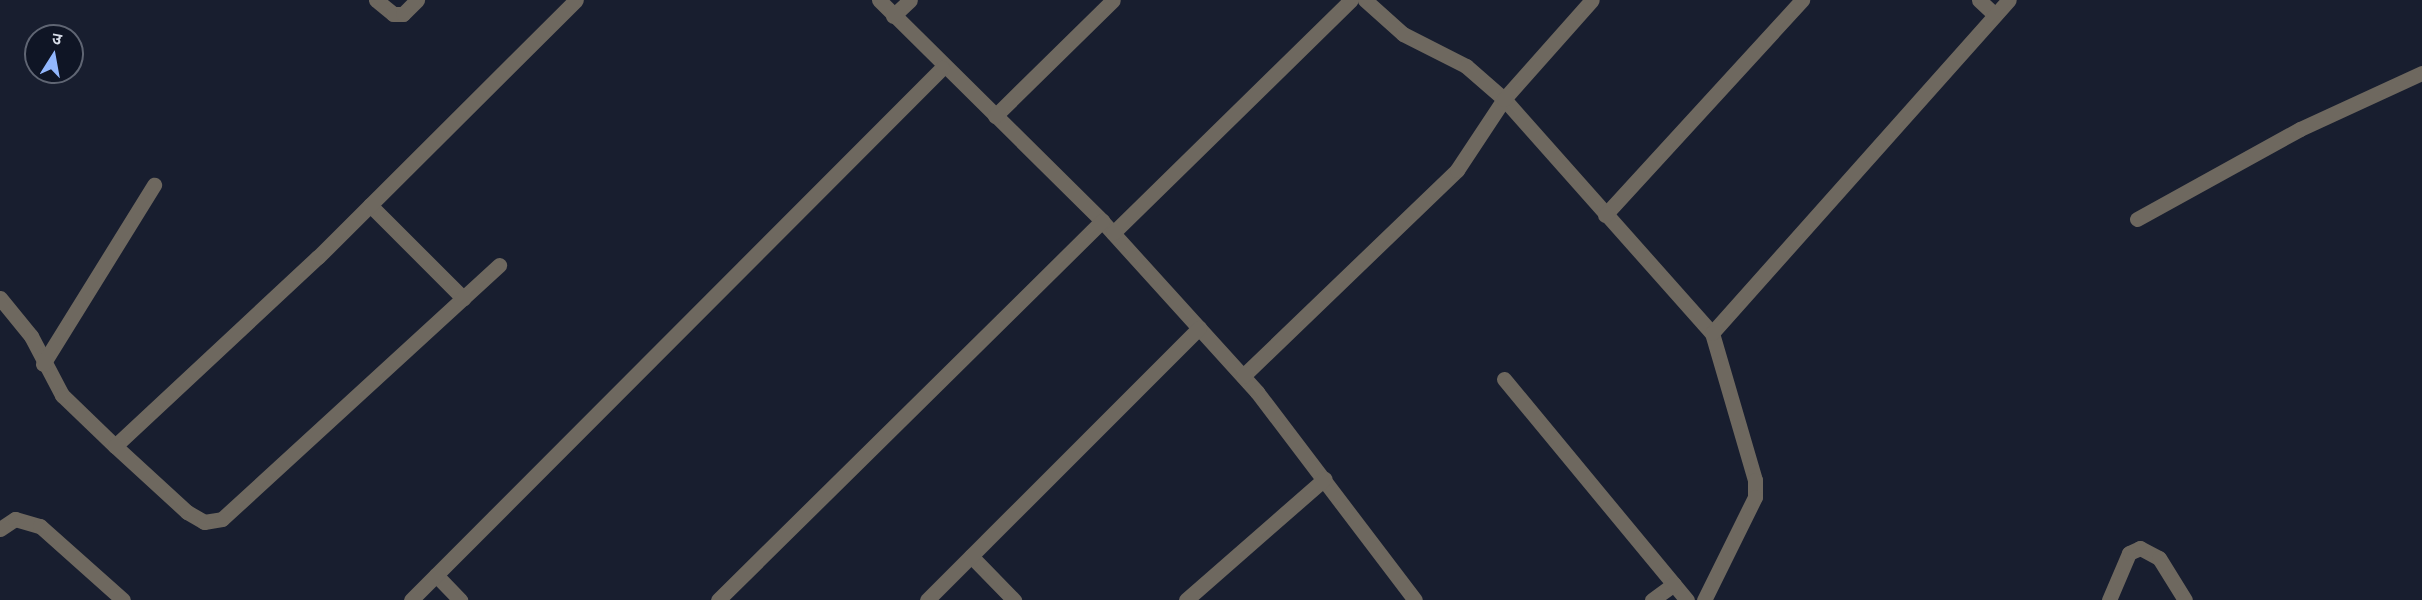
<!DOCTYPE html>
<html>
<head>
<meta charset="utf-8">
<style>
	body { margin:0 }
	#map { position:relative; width:2422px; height:600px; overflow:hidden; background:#181e2f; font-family:"Noto Sans","Noto Sans Devanagari",sans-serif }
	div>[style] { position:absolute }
	.minor>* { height:15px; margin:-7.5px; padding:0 7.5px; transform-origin:7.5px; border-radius:7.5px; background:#6e685f }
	span { translate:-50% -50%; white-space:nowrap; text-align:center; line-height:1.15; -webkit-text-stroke:4.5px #0f1525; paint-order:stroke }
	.north { position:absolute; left:24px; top:24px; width:60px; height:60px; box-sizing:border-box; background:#0f1525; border:2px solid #5f6573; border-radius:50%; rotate:11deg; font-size:16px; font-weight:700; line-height:24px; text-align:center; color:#d7dce8 }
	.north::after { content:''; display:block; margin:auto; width:21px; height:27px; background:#92b7fd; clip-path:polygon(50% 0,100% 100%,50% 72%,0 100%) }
</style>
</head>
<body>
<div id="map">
	<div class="minor">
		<div style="left:376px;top:0;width:22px;rotate:39deg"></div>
		<div style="left:393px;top:14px;width:10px"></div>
		<div style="left:403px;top:14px;width:20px;rotate:-45deg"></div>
		<div style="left:879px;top:0;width:314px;rotate:44.7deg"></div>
		<div style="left:1102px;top:221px;width:231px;rotate:47.8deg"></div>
		<div style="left:1257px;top:392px;width:261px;rotate:52.8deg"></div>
		<div style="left:1365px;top:0;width:51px;rotate:41.8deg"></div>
		<div style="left:1403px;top:34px;width:71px;rotate:26.9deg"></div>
		<div style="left:1466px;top:66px;width:50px;rotate:41deg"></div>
		<div style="left:1504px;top:99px;width:313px;rotate:48.4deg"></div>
		<div style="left:1712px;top:333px;width:153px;rotate:73.7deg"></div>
		<div style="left:1755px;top:480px;width:17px;rotate:90deg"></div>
		<div style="left:1755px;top:497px;width:115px;rotate:116.3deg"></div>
		<div style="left:1979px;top:0;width:22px;rotate:43deg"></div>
		<div style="left:893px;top:16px;width:23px;rotate:-43deg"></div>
		<div style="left:995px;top:116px;width:165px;rotate:-44.5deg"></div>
		<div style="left:370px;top:205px;width:132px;rotate:45deg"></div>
		<div style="left:1605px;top:215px;width:292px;rotate:-47.5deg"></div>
		<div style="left:2137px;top:219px;width:186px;rotate:-28.9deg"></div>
		<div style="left:2300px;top:129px;width:134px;rotate:-24.7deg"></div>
		<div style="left:1113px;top:233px;width:333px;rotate:-44.4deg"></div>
		<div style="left:0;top:298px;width:49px;rotate:50.8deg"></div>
		<div style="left:31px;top:336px;width:67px;rotate:62.3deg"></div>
		<div style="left:62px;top:395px;width:74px;rotate:43.9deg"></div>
		<div style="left:115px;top:446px;width:277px;rotate:-43deg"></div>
		<div style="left:318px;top:257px;width:364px;rotate:-44.9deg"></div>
		<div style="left:1712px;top:333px;width:446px;rotate:-48.3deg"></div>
		<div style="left:43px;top:364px;width:211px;rotate:-58.2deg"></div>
		<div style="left:1243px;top:376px;width:297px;rotate:-43.9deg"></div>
		<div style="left:1457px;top:170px;width:85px;rotate:-56.5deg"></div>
		<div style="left:1504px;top:99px;width:132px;rotate:-48.4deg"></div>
		<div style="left:1504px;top:379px;width:287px;rotate:50.4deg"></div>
		<div style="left:115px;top:446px;width:98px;rotate:42.5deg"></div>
		<div style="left:187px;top:512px;width:20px;rotate:30deg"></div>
		<div style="left:204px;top:522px;width:18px;rotate:-9deg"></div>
		<div style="left:222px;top:519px;width:376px;rotate:-42.5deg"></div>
		<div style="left:0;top:529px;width:18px;rotate:-34deg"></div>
		<div style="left:15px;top:519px;width:26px;rotate:16deg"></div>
		<div style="left:40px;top:526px;width:111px;rotate:41.7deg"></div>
		<div style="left:971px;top:556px;width:62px;rotate:45.7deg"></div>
		<div style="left:436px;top:575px;width:35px;rotate:46deg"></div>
		<div style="left:411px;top:600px;width:752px;rotate:-45.05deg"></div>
		<div style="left:718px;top:600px;width:540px;rotate:-44.62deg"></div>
		<div style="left:927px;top:600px;width:385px;rotate:-45deg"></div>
		<div style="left:1186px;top:600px;width:184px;rotate:-41.2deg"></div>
		<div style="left:1652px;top:600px;width:27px;rotate:-36deg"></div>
		<div style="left:2109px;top:600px;width:51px;rotate:-66.9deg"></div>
		<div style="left:2129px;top:553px;width:12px;rotate:-24deg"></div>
		<div style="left:2140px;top:548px;width:21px;rotate:28deg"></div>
		<div style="left:2159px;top:558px;width:49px;rotate:58.2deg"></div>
	</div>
	<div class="north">उ</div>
</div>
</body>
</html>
